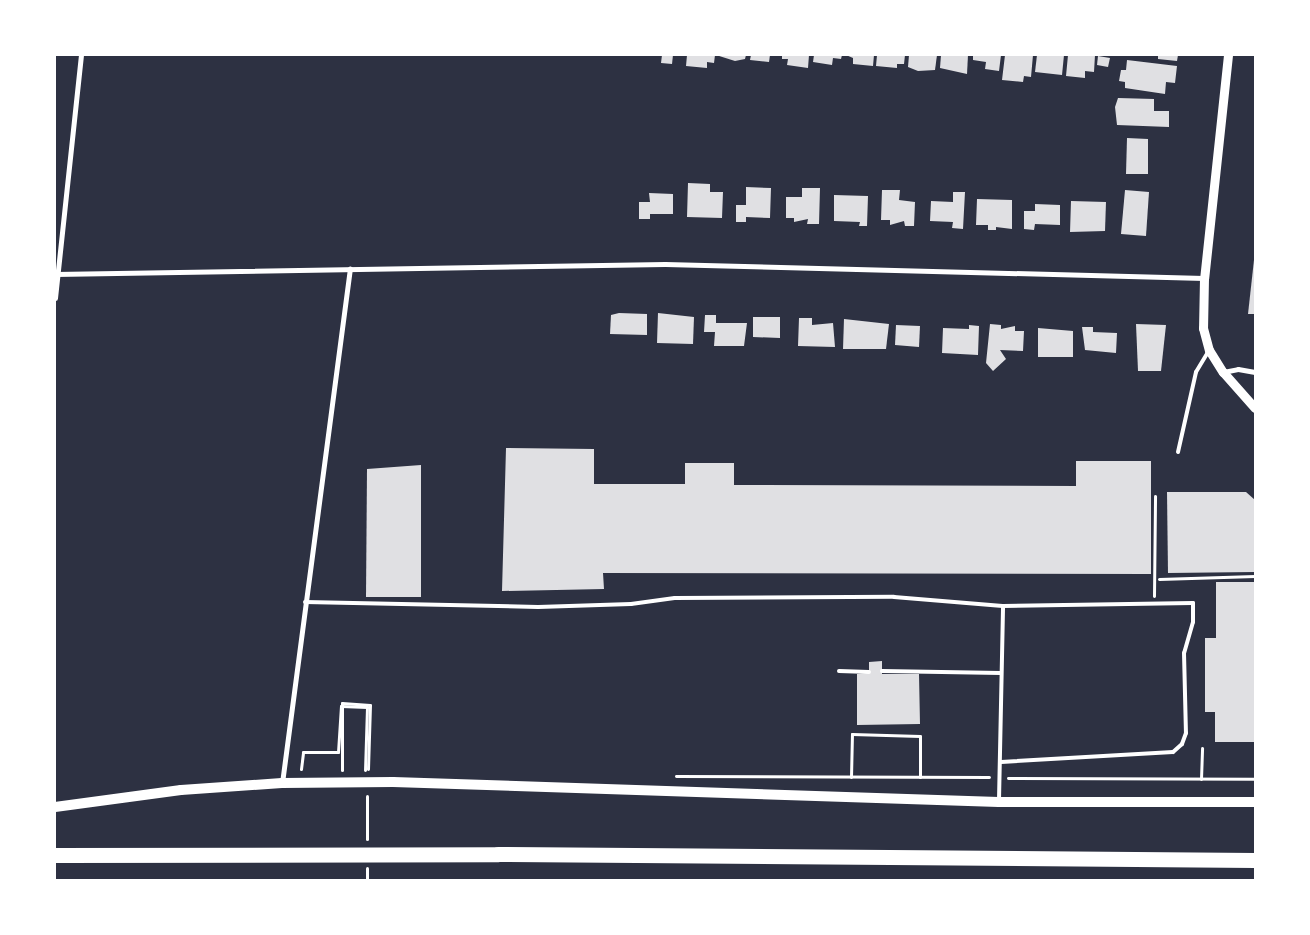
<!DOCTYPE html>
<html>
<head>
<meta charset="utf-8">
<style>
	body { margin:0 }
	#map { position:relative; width:1310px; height:935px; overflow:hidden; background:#2d3142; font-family:Jost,sans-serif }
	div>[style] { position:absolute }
	.building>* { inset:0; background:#e0e0e3 }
	.path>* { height:3px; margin:-1.5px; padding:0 1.5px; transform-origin:1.5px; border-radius:1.5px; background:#fff }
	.service>* { height:4px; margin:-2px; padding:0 2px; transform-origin:2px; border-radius:2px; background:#fff }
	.minor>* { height:5px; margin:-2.5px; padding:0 2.5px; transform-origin:2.5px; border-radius:2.5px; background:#fff }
	.tertiary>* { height:9px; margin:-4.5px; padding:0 4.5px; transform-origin:4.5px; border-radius:4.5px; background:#fff }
	.secondary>* { height:10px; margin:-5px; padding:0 5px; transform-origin:5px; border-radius:5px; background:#fff }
	.motorway>* { height:15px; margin:-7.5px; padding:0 7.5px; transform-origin:7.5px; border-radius:7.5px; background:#fff }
	span { translate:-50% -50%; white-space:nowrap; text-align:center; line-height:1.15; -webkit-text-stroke:4px #fff; paint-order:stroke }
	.frame { position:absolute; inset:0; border:56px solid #fff; pointer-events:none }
</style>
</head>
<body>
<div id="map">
	<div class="building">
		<div style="clip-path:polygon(662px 55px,673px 55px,672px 64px,661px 63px)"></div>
		<div style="clip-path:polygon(687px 55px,715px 55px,714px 63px,707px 62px,707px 68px,686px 66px)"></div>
		<div style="clip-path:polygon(716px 55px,746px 55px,745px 59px,735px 61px)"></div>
		<div style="clip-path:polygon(751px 55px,770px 55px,769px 62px,750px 60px)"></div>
		<div style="clip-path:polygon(782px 55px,809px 55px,808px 68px,787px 65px,788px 59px,782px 59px)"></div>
		<div style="clip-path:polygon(814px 55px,842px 55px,841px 59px,833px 58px,832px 65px,813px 62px)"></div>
		<div style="clip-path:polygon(846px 55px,874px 55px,873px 66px,853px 64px,853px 58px)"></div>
		<div style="clip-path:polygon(877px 55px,905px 55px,904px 64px,897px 64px,897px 68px,876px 66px)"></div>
		<div style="clip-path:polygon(909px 55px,937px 55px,935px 70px,918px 71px,908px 67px)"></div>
		<div style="clip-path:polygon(941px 55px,968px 55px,967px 74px,940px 68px)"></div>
		<div style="clip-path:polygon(973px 55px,1001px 55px,999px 71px,985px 69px,986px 62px,973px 60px)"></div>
		<div style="clip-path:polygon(1005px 55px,1033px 55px,1031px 77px,1024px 76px,1023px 82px,1002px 80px)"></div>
		<div style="clip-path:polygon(1037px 55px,1064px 55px,1062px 75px,1035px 72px)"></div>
		<div style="clip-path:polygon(1068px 55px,1095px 55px,1094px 72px,1085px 71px,1085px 78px,1066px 76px)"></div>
		<div style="clip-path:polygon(1158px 55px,1178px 55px,1177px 61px,1158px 59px)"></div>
		<div style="clip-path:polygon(1098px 56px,1110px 58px,1108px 67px,1097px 65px)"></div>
		<div style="clip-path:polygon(1127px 60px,1177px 66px,1175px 83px,1166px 82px,1165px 94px,1125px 88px,1125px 82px,1119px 81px,1121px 70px,1126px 70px)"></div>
		<div style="clip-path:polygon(1118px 98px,1154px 99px,1154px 111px,1169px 111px,1169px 127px,1117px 125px,1115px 107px)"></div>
		<div style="clip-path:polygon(1127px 138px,1148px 139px,1148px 174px,1126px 174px)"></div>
		<div style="clip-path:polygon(688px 183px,710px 184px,710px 192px,723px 192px,722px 218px,687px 217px)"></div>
		<div style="clip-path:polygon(746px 187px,771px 188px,770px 218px,746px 217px,746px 222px,736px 222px,736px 205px,746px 205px)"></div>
		<div style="clip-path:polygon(802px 188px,820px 188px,819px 224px,807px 224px,808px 219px,794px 222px,794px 218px,786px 218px,786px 197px,802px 197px)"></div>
		<div style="clip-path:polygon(882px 190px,900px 190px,899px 200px,915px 202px,914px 226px,905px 226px,904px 221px,890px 225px,890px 220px,881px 220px)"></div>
		<div style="clip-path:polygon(1125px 190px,1149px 192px,1146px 236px,1121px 234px)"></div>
		<div style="clip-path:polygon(953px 192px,965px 192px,963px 229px,952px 228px,953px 222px,930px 221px,931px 201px,953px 202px)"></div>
		<div style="clip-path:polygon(649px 193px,673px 194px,673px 214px,650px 214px,650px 219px,639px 219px,639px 202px,650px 202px)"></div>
		<div style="clip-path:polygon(834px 195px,868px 196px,867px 226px,859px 226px,860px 222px,834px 221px)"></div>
		<div style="clip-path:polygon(977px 199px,1012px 200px,1012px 229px,996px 227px,996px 230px,988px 230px,988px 225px,976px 225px)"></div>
		<div style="clip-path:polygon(1071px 201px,1106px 202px,1105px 231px,1070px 232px)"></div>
		<div style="clip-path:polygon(1035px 204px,1060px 205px,1060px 225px,1035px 224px,1034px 230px,1024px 229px,1024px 211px,1035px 211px)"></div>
		<div style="clip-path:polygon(1254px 260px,1255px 260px,1255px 314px,1248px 314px)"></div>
		<div style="clip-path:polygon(619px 313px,647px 314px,647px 335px,610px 334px,611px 315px)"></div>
		<div style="clip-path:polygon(658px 313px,694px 317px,693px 344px,657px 343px)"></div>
		<div style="clip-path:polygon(705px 315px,716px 315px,716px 323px,747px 323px,744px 346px,714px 346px,715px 332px,704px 332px)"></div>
		<div style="clip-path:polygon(753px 317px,780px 317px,780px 338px,753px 337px)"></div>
		<div style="clip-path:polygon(799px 318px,812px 318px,812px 325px,833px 323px,835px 347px,798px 346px)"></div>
		<div style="clip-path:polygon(844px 319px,889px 324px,886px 349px,843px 349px)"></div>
		<div style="clip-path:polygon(990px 324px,1001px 325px,1001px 329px,1015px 326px,1015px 331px,1024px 331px,1023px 351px,1000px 350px,1006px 359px,993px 371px,986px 363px)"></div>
		<div style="clip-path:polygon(1136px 324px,1166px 325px,1161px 371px,1138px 371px)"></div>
		<div style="clip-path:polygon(896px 325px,920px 326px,919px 347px,895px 345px)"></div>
		<div style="clip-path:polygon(969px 325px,979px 326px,978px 355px,942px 353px,943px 328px,969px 329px)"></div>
		<div style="clip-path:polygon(1082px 327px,1093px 327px,1093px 332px,1117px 333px,1116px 353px,1085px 350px)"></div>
		<div style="clip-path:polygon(1038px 328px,1073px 331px,1073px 357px,1038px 357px)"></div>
		<div style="clip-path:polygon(506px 448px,594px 449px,594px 484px,685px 484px,685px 463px,734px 463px,734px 485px,1076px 486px,1076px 461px,1151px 461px,1151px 574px,603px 573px,604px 589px,502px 591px)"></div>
		<div style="clip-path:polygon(421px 465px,421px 597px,366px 597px,367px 469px)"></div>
		<div style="clip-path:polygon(1167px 492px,1246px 492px,1255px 500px,1255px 572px,1168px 573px)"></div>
		<div style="clip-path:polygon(1216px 582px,1255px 582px,1255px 742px,1215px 742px,1215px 712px,1205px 712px,1205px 638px,1216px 638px)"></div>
		<div style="clip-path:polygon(882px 661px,882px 674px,919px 674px,920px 724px,857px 725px,857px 674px,869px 673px,869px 662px)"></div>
	</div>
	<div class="path">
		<div style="left:1159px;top:579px;width:96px;rotate:-1.8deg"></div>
		<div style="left:1154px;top:596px;width:100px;rotate:-89.4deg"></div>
		<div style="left:301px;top:769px;width:17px;rotate:-83deg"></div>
		<div style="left:303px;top:752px;width:35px"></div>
		<div style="left:338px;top:752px;width:46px;rotate:-86.3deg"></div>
		<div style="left:341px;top:706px;width:26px;rotate:2deg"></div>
		<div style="left:367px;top:707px;width:63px;rotate:91.8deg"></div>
		<div style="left:342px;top:770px;width:67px;rotate:-90deg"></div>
		<div style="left:342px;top:703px;width:28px;rotate:4deg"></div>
		<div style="left:370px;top:705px;width:64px;rotate:91.8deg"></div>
		<div style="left:676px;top:776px;width:313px;rotate:0.2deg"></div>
		<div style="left:851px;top:777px;width:43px;rotate:-88.7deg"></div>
		<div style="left:852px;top:734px;width:68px;rotate:1.7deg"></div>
		<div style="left:920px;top:736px;width:41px;rotate:90deg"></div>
		<div style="left:1008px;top:778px;width:247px;rotate:0.2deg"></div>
		<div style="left:1201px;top:779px;width:31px;rotate:-88deg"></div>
		<div style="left:367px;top:839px;width:43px;rotate:-90deg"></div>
		<div style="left:367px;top:880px;width:12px;rotate:-90deg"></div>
	</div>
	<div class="service">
		<div style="left:1178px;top:452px;width:82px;rotate:-77.3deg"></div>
		<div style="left:1196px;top:372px;width:26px;rotate:-59deg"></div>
		<div style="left:305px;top:602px;width:233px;rotate:1.2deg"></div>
		<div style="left:538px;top:607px;width:93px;rotate:-1.8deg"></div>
		<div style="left:631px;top:604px;width:44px;rotate:-7.8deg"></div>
		<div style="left:675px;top:598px;width:219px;rotate:-0.3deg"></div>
		<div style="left:894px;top:597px;width:109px;rotate:4.7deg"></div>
		<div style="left:1003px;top:606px;width:190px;rotate:-0.9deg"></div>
		<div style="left:1193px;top:603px;width:19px;rotate:90deg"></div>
		<div style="left:1193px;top:622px;width:32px;rotate:106deg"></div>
		<div style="left:1184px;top:653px;width:80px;rotate:88.6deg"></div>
		<div style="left:1186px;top:733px;width:12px;rotate:110deg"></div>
		<div style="left:1182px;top:744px;width:12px;rotate:138deg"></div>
		<div style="left:1173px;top:752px;width:172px;rotate:176.7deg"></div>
		<div style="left:839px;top:671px;width:30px;rotate:2deg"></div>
		<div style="left:882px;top:671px;width:119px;rotate:1deg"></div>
		<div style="left:999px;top:800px;width:194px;rotate:-88.8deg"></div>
	</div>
	<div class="minor">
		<div style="left:55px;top:274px;width:610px;rotate:-0.94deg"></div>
		<div style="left:665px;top:264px;width:539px;rotate:1.49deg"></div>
		<div style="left:55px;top:298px;width:244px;rotate:-83.9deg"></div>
		<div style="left:1223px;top:372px;width:15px;rotate:-11deg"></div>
		<div style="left:1238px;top:369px;width:17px;rotate:10deg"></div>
		<div style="left:282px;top:783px;width:519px;rotate:-82.48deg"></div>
	</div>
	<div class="tertiary">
		<div style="left:1228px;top:55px;width:224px;rotate:96.1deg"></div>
		<div style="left:1204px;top:278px;width:50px;rotate:91.1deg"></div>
		<div style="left:1203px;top:328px;width:23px;rotate:75deg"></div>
		<div style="left:1209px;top:350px;width:26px;rotate:58deg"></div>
		<div style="left:1223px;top:372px;width:48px;rotate:48.4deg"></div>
	</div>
	<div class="secondary">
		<div style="left:55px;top:807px;width:127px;rotate:-7.7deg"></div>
		<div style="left:181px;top:790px;width:101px;rotate:-4deg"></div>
		<div style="left:282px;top:783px;width:111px;rotate:-0.5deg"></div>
		<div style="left:393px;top:782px;width:606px;rotate:1.89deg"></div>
		<div style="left:999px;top:802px;width:256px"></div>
	</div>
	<div class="motorway">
		<div style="left:55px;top:855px;width:443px;rotate:-0.1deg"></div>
		<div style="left:498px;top:854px;width:757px;rotate:0.45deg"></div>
	</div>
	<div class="frame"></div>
</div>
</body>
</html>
